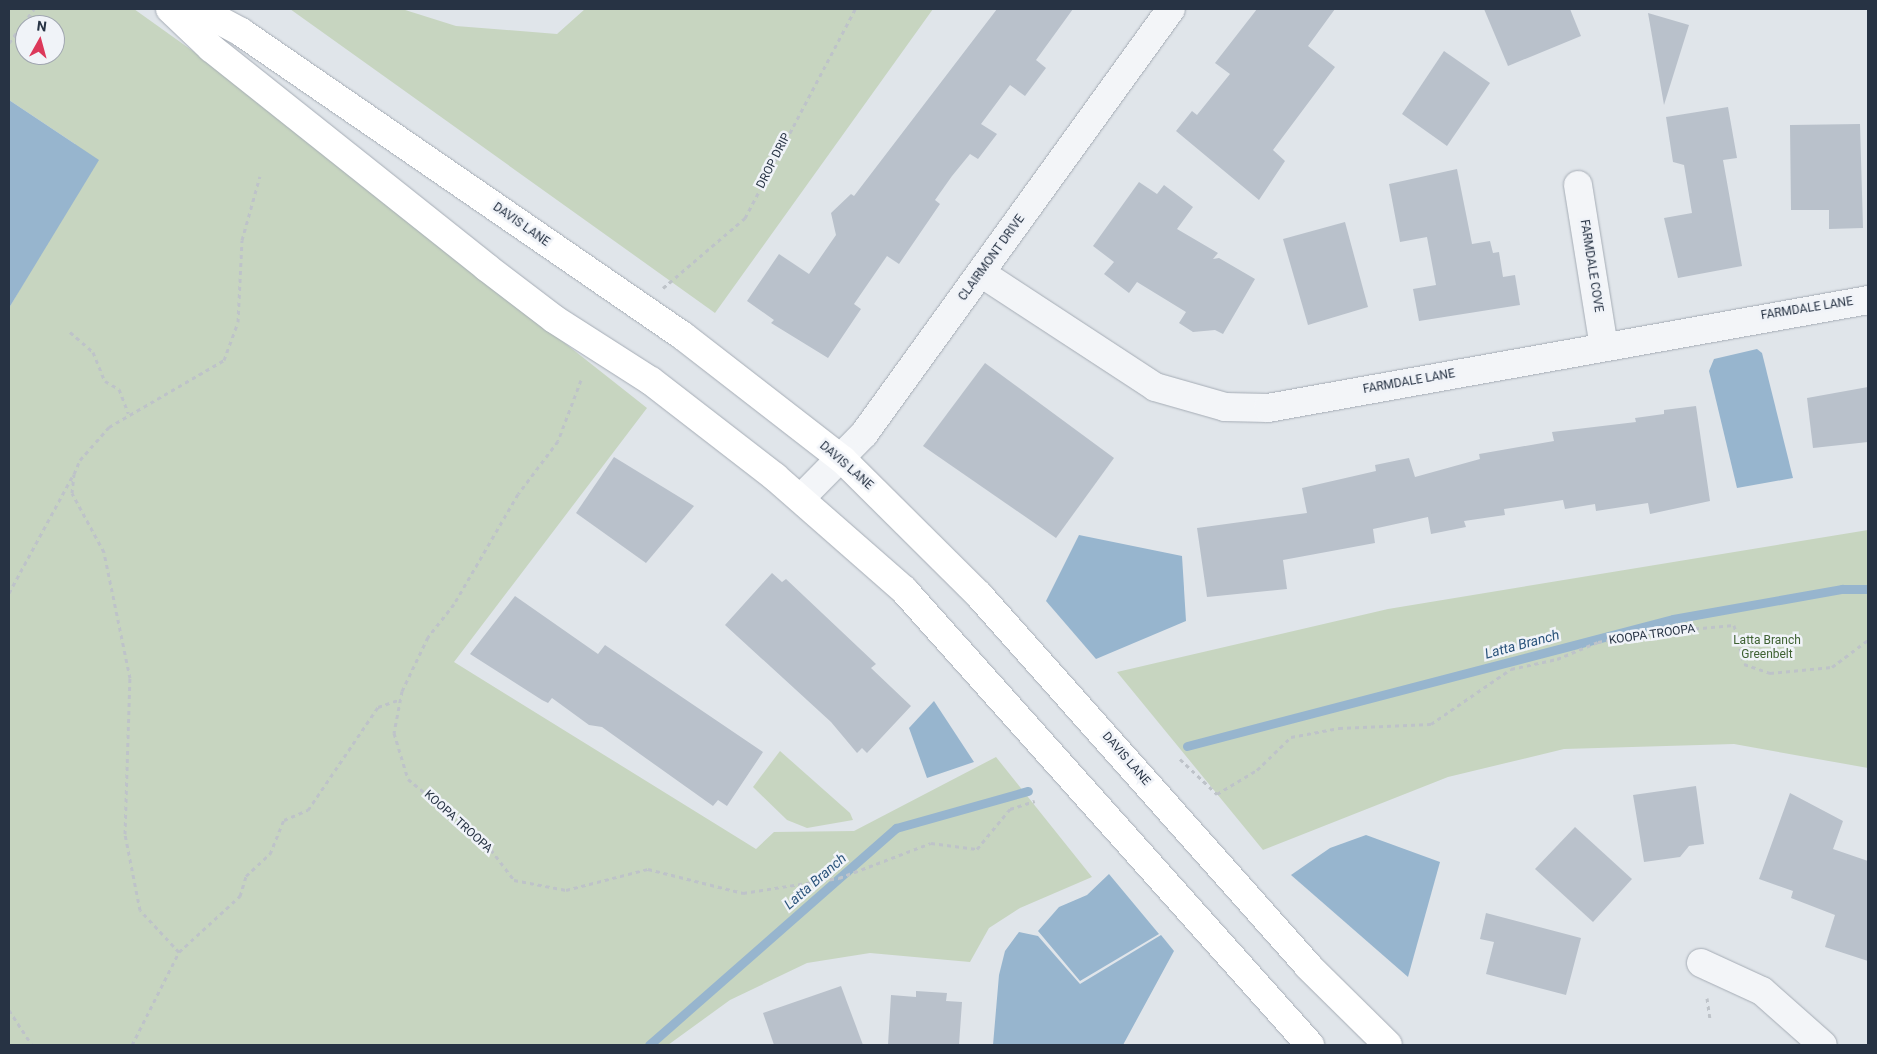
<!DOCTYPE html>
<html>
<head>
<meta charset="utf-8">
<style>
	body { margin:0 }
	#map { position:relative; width:1877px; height:1054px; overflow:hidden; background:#e0e5ea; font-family:Roboto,sans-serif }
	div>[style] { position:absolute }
	.green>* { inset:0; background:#c7d5c0 }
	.water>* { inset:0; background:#97b5ce }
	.stream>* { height:9px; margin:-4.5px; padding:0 4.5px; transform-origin:4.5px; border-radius:4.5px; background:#97b5ce }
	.building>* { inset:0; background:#b9c1cb }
	.path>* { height:3px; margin-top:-1.5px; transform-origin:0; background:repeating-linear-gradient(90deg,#bec3c9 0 4px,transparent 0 8px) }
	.roads { filter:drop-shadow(0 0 1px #a5acb5) drop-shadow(0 0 1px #a5acb5) }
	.street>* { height:28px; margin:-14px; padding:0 14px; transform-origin:14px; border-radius:14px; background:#f3f5f8 }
	.secondary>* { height:28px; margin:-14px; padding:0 14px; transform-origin:14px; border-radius:14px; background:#fff }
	span { translate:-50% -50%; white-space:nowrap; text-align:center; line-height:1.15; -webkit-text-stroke:5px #f0f3f8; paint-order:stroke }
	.street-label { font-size:12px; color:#273344 }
	.park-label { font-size:12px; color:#3e6132 }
	.water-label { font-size:14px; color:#2c557c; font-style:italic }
	.frame { position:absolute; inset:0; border:10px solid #273344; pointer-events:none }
	.north { position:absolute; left:15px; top:15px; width:50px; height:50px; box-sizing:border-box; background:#f0f3f8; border:1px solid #a0a6b0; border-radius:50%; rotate:7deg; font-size:14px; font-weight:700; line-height:20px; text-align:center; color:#273344 }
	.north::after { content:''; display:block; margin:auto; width:18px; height:22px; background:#dc385a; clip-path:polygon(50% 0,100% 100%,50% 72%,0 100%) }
</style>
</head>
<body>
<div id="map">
	<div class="green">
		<div style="clip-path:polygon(evenodd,9px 9px,134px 9px,218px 69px,647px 408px,454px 662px,756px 849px,774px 832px,854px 831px,996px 757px,1092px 877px,1020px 908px,989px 928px,970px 962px,870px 953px,807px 963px,730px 1000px,668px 1045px,9px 1045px,9px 308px,26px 279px,75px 144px,9px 100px,9px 9px,25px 25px,55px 25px,55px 55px,25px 55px,25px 25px)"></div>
		<div style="clip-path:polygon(290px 9px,402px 9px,456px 26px,557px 34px,585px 9px,933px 9px,715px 313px)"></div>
		<div style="clip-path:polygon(1868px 530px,1868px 768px,1734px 744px,1564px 749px,1448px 777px,1263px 850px,1117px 672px,1388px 609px)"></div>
		<div style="clip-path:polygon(780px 751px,850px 813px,853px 820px,807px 828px,787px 820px,753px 787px)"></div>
	</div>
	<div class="water">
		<div style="clip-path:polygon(9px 100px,99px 160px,9px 308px)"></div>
		<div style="clip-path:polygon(1757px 349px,1762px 353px,1793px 478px,1737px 488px,1709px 371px,1714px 359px)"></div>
		<div style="clip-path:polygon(1079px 535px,1182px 556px,1186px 621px,1096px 659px,1046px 601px)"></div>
		<div style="clip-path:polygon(934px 701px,974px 762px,927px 778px,909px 728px)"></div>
		<div style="clip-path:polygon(1366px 835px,1440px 862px,1408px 977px,1291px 875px,1330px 848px)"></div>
		<div style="clip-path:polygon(1109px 874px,1159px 934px,1080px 981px,1038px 931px,1059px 907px,1087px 895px)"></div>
		<div style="clip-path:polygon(1019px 932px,1038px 936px,1080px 984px,1161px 935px,1174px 951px,1123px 1045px,993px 1045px,999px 975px,1005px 951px)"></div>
	</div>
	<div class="stream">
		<div style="left:1187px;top:746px;width:502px;rotate:-14.64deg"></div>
		<div style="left:1673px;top:619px;width:172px;rotate:-10.1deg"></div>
		<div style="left:1842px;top:589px;width:26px"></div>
		<div style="left:649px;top:1045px;width:329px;rotate:-41.3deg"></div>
		<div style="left:896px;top:828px;width:137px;rotate:-15.7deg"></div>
	</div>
	<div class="building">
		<div style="clip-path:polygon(997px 9px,1073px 9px,1036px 60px,1046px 68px,1025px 96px,1010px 85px,981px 124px,997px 134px,978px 159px,970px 154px,952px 176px,935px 200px,940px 204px,899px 264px,887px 256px,854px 304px,861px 309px,828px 358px,771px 323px,774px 320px,747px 301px,779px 254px,809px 274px,836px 235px,831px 213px,851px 194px,854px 196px)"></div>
		<div style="clip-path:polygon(1257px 9px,1335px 9px,1308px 46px,1335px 67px,1273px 150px,1285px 161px,1259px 200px,1176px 131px,1192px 111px,1197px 115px,1230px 74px,1215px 63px)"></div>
		<div style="clip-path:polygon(1484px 9px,1570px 9px,1581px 36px,1508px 66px)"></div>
		<div style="clip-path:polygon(1648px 13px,1689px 25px,1664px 105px)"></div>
		<div style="clip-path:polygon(1444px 51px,1490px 83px,1447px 146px,1402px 114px)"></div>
		<div style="clip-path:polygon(1728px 107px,1737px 158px,1723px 160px,1742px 266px,1678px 278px,1664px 218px,1692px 213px,1684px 165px,1673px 162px,1666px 117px)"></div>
		<div style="clip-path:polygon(1860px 124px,1863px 228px,1829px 229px,1829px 210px,1791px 210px,1790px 125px)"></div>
		<div style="clip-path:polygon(1457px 169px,1472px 244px,1490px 241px,1493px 253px,1499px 252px,1503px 277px,1515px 275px,1520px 305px,1419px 321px,1413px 289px,1436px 285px,1427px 237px,1400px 242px,1389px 184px)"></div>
		<div style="clip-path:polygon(1139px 182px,1157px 194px,1164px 185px,1193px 207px,1177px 229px,1218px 253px,1213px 259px,1219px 258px,1255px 279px,1223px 334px,1215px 330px,1193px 332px,1179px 323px,1186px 312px,1137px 282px,1129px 293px,1104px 274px,1114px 262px,1093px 246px)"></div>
		<div style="clip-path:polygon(1345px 222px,1368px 307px,1308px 325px,1283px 239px)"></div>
		<div style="clip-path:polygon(985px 363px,1114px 458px,1056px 538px,923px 446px)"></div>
		<div style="clip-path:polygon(1868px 387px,1868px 442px,1813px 448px,1807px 398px)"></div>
		<div style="clip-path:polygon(1696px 406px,1710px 501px,1650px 514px,1648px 503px,1596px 511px,1595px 504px,1565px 509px,1563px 500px,1504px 509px,1505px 515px,1464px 521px,1466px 527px,1431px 534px,1428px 517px,1373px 529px,1375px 543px,1283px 560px,1287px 589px,1207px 597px,1197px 528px,1307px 513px,1302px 488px,1376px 471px,1375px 465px,1409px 458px,1415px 477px,1480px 459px,1479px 454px,1554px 441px,1552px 432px,1636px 422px,1635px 418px,1664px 414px,1664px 410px)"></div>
		<div style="clip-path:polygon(614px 457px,694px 506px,646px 563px,576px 513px)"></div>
		<div style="clip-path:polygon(772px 573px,782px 582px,786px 579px,876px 664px,871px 668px,911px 706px,867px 753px,862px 748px,857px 753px,831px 722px,725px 625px)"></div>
		<div style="clip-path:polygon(515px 596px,598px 654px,605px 645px,763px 752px,727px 806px,718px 800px,713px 806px,602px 727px,589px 725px,552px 698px,548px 703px,542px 700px,470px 654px)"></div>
		<div style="clip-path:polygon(1696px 786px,1704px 844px,1689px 846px,1680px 857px,1644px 862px,1633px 795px)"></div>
		<div style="clip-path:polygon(1790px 793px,1843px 821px,1833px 849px,1868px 861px,1868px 961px,1825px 947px,1835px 915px,1791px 898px,1793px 891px,1759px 879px)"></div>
		<div style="clip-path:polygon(1575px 827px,1632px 879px,1593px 922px,1535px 869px)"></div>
		<div style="clip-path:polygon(1486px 913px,1581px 938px,1566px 995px,1486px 974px,1494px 942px,1480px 939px)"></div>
		<div style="clip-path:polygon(841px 986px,863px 1045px,774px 1045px,763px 1013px)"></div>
		<div style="clip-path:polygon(916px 991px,947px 993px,946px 1001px,962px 1002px,959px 1045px,888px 1045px,891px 995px,916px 997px)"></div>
	</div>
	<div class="path">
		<div style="left:9px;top:43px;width:42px;rotate:-53.7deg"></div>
		<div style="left:663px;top:288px;width:108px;rotate:-40.5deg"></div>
		<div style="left:745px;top:218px;width:236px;rotate:-62.2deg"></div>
		<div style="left:70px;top:332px;width:30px;rotate:41deg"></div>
		<div style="left:93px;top:352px;width:31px;rotate:68deg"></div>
		<div style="left:105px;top:381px;width:16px;rotate:30deg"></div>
		<div style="left:119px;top:389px;width:26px;rotate:69deg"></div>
		<div style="left:581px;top:380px;width:65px;rotate:110.7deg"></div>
		<div style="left:558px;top:441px;width:66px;rotate:127deg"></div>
		<div style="left:518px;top:494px;width:127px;rotate:120.2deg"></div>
		<div style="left:454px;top:604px;width:42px;rotate:128.2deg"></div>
		<div style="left:428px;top:637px;width:60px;rotate:115.7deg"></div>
		<div style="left:402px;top:691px;width:43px;rotate:100.8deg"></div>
		<div style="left:394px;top:733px;width:48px;rotate:73.1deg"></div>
		<div style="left:408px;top:779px;width:101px;rotate:39.4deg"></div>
		<div style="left:486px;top:843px;width:46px;rotate:52.9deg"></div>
		<div style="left:514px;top:880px;width:53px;rotate:10.9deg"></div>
		<div style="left:566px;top:890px;width:85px;rotate:-14.4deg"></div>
		<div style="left:648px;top:869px;width:98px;rotate:14.2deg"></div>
		<div style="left:743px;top:893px;width:97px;rotate:-8.9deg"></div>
		<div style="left:839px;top:878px;width:98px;rotate:-20.8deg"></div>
		<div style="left:931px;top:843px;width:46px;rotate:7.4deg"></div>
		<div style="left:977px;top:849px;width:52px;rotate:-50.5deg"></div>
		<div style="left:1010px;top:809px;width:26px;rotate:-18deg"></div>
		<div style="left:9px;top:593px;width:132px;rotate:-61.5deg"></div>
		<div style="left:1180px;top:759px;width:51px;rotate:43.4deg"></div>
		<div style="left:1217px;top:794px;width:47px;rotate:-31deg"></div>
		<div style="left:1257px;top:770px;width:47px;rotate:-44.1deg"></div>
		<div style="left:1291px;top:737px;width:49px;rotate:-10.6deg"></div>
		<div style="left:1339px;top:728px;width:92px;rotate:-2.5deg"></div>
		<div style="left:1431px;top:724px;width:97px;rotate:-34.5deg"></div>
		<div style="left:1511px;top:669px;width:47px;rotate:-12.3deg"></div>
		<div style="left:1557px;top:659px;width:44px;rotate:-22.5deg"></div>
		<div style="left:1598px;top:642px;width:50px;rotate:-10.4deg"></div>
		<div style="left:1647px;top:633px;width:87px;rotate:-5.3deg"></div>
		<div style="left:1734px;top:625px;width:40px;rotate:75.6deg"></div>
		<div style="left:1744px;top:664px;width:28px;rotate:19deg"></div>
		<div style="left:1770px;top:673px;width:62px;rotate:-5.5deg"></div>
		<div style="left:1832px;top:667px;width:45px;rotate:-36.9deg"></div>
		<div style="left:179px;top:952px;width:57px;rotate:-132.9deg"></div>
		<div style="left:140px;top:910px;width:77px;rotate:-101.2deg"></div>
		<div style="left:125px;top:834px;width:156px;rotate:-88.2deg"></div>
		<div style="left:130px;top:678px;width:129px;rotate:-101.7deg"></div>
		<div style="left:104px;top:552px;width:67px;rotate:-118.5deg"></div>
		<div style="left:72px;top:493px;width:19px;rotate:-84deg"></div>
		<div style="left:74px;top:474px;width:15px;rotate:-67deg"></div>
		<div style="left:80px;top:460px;width:44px;rotate:-48.7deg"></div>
		<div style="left:109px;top:427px;width:133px;rotate:-30.2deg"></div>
		<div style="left:224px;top:360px;width:40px;rotate:-69.8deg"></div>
		<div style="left:238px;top:322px;width:82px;rotate:-87.2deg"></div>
		<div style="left:242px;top:240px;width:66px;rotate:-74.3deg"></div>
		<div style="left:1707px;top:998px;width:22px;rotate:82deg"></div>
		<div style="left:9px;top:1010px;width:42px;rotate:56.7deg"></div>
		<div style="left:132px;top:1045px;width:104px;rotate:-63.2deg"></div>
		<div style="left:179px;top:952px;width:83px;rotate:-42.6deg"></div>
		<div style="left:240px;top:896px;width:21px;rotate:-73deg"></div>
		<div style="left:246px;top:876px;width:33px;rotate:-43deg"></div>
		<div style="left:270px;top:854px;width:37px;rotate:-68deg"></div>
		<div style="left:284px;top:820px;width:26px;rotate:-23deg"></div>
		<div style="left:308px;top:810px;width:125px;rotate:-55.8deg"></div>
		<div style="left:378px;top:707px;width:24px;rotate:-19deg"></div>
	</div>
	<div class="roads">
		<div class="street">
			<div style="left:1578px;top:185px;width:164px;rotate:80.9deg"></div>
			<div style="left:981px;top:273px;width:208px;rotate:33.2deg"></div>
			<div style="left:1155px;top:387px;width:73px;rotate:15.9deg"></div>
			<div style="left:1225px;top:407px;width:43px;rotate:1.3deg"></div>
			<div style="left:1268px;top:408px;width:610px;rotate:-10.2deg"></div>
			<div style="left:801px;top:498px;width:90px;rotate:-45.5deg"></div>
			<div style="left:864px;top:434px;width:524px;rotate:-54.16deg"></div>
			<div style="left:1701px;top:963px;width:67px;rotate:24.7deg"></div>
			<div style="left:1762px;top:991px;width:81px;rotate:41.5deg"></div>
		</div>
		<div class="secondary">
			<div style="left:170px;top:9px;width:57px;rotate:43.6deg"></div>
			<div style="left:211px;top:48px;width:352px;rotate:38.5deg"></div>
			<div style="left:486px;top:267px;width:86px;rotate:37.4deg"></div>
			<div style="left:554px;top:319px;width:115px;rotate:32.6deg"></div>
			<div style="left:651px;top:381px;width:157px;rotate:37.7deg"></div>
			<div style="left:775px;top:477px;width:171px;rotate:41.2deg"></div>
			<div style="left:904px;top:590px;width:610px;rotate:48.26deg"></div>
			<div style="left:198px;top:9px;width:49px;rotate:28.1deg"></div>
			<div style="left:241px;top:32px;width:536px;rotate:34.52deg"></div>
			<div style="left:683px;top:336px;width:202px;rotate:37.8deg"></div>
			<div style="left:843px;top:460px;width:192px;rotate:44.8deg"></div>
			<div style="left:979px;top:595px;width:496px;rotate:48.4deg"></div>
			<div style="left:1308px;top:966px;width:112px;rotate:44.6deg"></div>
		</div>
	</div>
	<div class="street-label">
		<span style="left:774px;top:161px;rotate:-63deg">DROP DRIP</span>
		<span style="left:521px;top:225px;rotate:35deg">DAVIS LANE</span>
		<span style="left:992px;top:258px;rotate:-54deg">CLAIRMONT DRIVE</span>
		<span style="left:1591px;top:266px;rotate:81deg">FARMDALE COVE</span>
		<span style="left:1807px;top:309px;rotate:-9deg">FARMDALE LANE</span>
		<span style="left:1409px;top:382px;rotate:-10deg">FARMDALE LANE</span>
		<span style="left:846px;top:466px;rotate:41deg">DAVIS LANE</span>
		<span style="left:1652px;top:635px;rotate:-8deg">KOOPA TROOPA</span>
		<span style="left:1126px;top:759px;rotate:49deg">DAVIS LANE</span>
		<span style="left:458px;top:822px;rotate:42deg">KOOPA TROOPA</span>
	</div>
	<div class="park-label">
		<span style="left:1767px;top:648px">Latta Branch<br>Greenbelt</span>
	</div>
	<div class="water-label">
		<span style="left:1522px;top:644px;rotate:-15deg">Latta Branch</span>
		<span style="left:815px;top:881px;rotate:-41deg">Latta Branch</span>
	</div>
	<div class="frame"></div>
	<div class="north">N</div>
</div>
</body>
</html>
